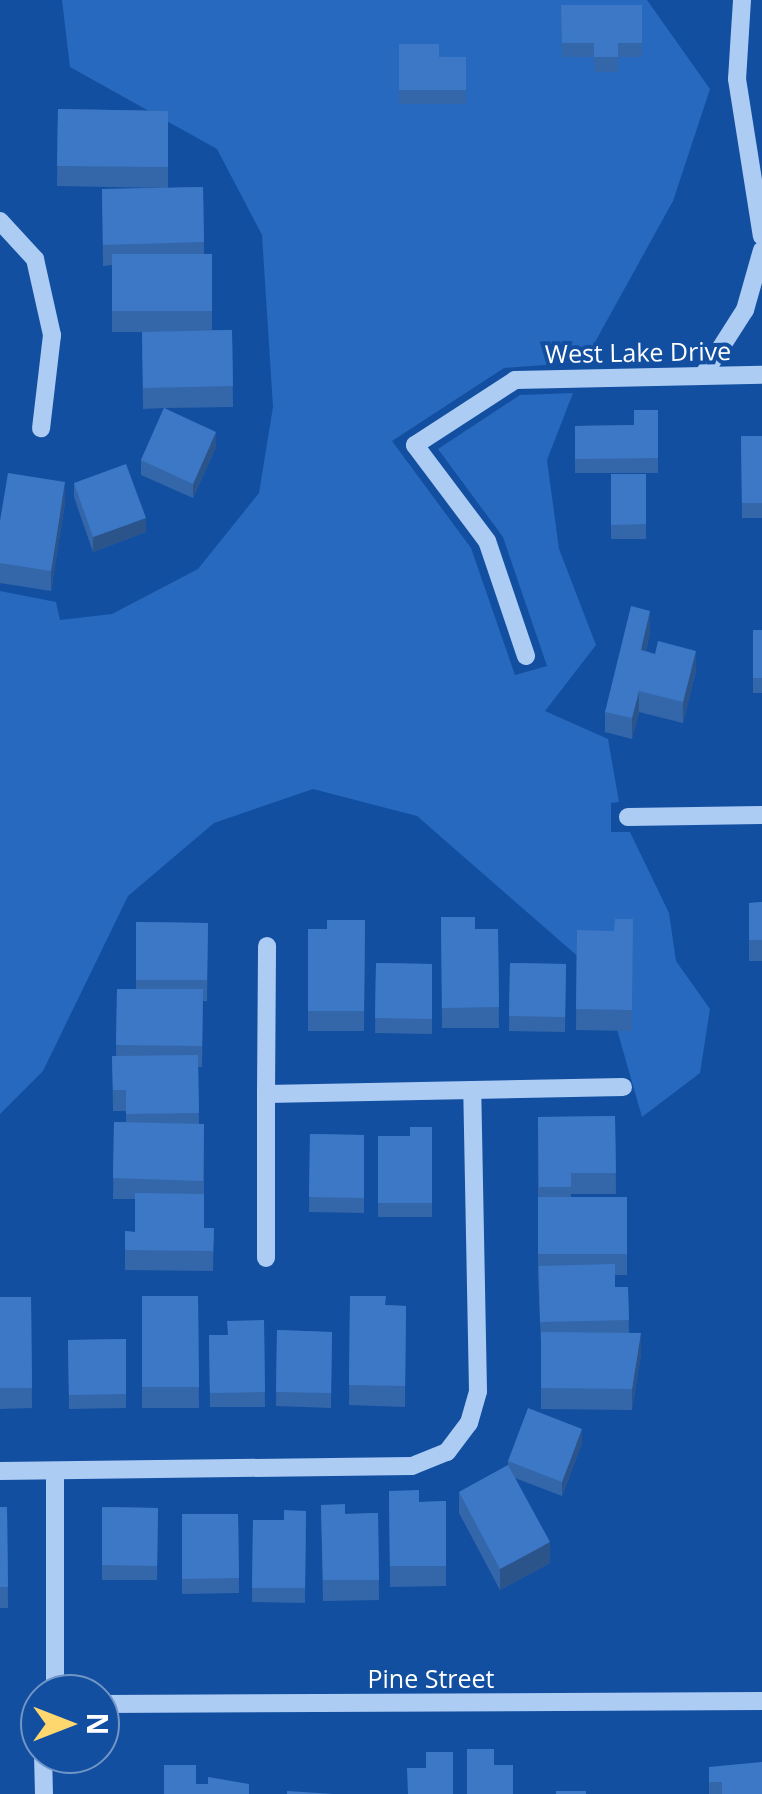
<!DOCTYPE html>
<html>
<head>
<meta charset="utf-8">
<style>
	body { margin:0 }
	#map { position:relative; width:762px; height:1794px; overflow:hidden; background:#134fa0; font-family:"Open Sans",sans-serif }
	div>[style] { position:absolute }
	.green>* { inset:0; background:#2669be }
	.minor>* { height:18px; margin:-9px; padding:0 9px; transform-origin:9px; border-radius:9px; background:#acccf4 }
	.wall>* { inset:0; background:#3467aa }
	.shaded-wall>* { inset:0; background:#2b548b }
	.building>* { inset:0; background:#3d78c6 }
	span { translate:-50% -50%; white-space:nowrap; text-align:center; line-height:1.15; -webkit-text-stroke:8px #134fa0; paint-order:stroke }
	.street-label { font-size:25px; color:#fff }
	.north { position:absolute; left:20px; top:1674px; width:100px; height:100px; box-sizing:border-box; background:#134fa0; border:2px solid #7195c6; border-radius:50%; rotate:90deg; font-size:28px; font-weight:700; line-height:40px; text-align:center; color:#fff }
	.north::after { content:''; display:block; margin:auto; width:35px; height:45px; background:#ffd76f; clip-path:polygon(50% 0,100% 100%,50% 72%,0 100%) }
</style>
</head>
<body>
<div id="map">
	<div class="green">
		<div style="clip-path:polygon(62px 0,647px 0,710px 89px,673px 201px,584px 362px,504px 368px,392px 441px,471px 548px,515px 675px,547px 666px,503px 537px,438px 449px,520px 395px,573px 393px,547px 460px,559px 549px,596px 645px,545px 711px,608px 739px,619px 802px,611px 803px,611px 832px,630px 832px,669px 913px,676px 961px,710px 1009px,700px 1073px,642px 1117px,610px 1005px,582px 960px,417px 816px,313px 789px,214px 823px,128px 896px,43px 1071px,0 1114px,0 591px,56px 602px,60px 620px,112px 614px,198px 569px,259px 493px,273px 407px,262px 235px,217px 149px,70px 67px)"></div>
	</div>
	<div class="minor">
		<div style="left:742px;top:0;width:79px;rotate:93.6deg"></div>
		<div style="left:737px;top:79px;width:159px;rotate:81deg"></div>
		<div style="left:0;top:221px;width:52px;rotate:47.4deg"></div>
		<div style="left:35px;top:259px;width:78px;rotate:77.4deg"></div>
		<div style="left:52px;top:335px;width:94px;rotate:96.7deg"></div>
		<div style="left:704px;top:374px;width:76px;rotate:-57.4deg"></div>
		<div style="left:745px;top:310px;width:62px;rotate:-74.2deg"></div>
		<div style="left:526px;top:656px;width:121px;rotate:-108.7deg"></div>
		<div style="left:487px;top:541px;width:120px;rotate:-126.9deg"></div>
		<div style="left:415px;top:445px;width:119px;rotate:-33deg"></div>
		<div style="left:515px;top:380px;width:247px;rotate:-1.2deg"></div>
		<div style="left:628px;top:817px;width:134px;rotate:-0.9deg"></div>
		<div style="left:472px;top:1090px;width:151px;rotate:-1.1deg"></div>
		<div style="left:266px;top:1094px;width:148px;rotate:-89.6deg"></div>
		<div style="left:0;top:1471px;width:412px;rotate:-0.7deg"></div>
		<div style="left:412px;top:1466px;width:38px;rotate:-22deg"></div>
		<div style="left:447px;top:1452px;width:36px;rotate:-53deg"></div>
		<div style="left:469px;top:1423px;width:33px;rotate:-74deg"></div>
		<div style="left:478px;top:1391px;width:301px;rotate:-91.1deg"></div>
		<div style="left:472px;top:1090px;width:206px;rotate:178.9deg"></div>
		<div style="left:266px;top:1094px;width:164px;rotate:90deg"></div>
		<div style="left:55px;top:1694px;width:223px;rotate:-90deg"></div>
		<div style="left:100px;top:1704px;width:662px;rotate:-0.26deg"></div>
		<div style="left:43px;top:1754px;width:40px;rotate:88.6deg"></div>
	</div>
	<div class="wall">
		<div style="clip-path:polygon(561px 5px,642px 5px,642px 57px,618px 57px,618px 72px,594px 72px,594px 57px,562px 57px)"></div>
		<div style="clip-path:polygon(399px 44px,439px 57px,466px 57px,466px 104px,399px 104px)"></div>
		<div style="clip-path:polygon(58px 109px,168px 111px,168px 188px,203px 187px,204px 254px,212px 254px,212px 330px,232px 330px,233px 407px,165px 408px,216px 447px,193px 498px,141px 475px,141px 460px,164px 408px,143px 409px,142px 332px,151px 332px,112px 332px,112px 265px,103px 266px,102px 189px,163px 188px,57px 186px)"></div>
		<div style="clip-path:polygon(658px 410px,658px 473px,575px 473px,575px 426px,634px 425px)"></div>
		<div style="clip-path:polygon(741px 436px,762px 436px,762px 518px,742px 518px)"></div>
		<div style="clip-path:polygon(611px 474px,646px 474px,646px 539px,611px 539px)"></div>
		<div style="clip-path:polygon(74px 483px,146px 532px,93px 552px,74px 497px)"></div>
		<div style="clip-path:polygon(65px 503px,51px 591px,0 583px,0 521px)"></div>
		<div style="clip-path:polygon(753px 630px,762px 630px,762px 693px,753px 693px)"></div>
		<div style="clip-path:polygon(650px 632px,646px 651px,696px 671px,683px 723px,639px 712px,632px 739px,605px 732px,605px 712px)"></div>
		<div style="clip-path:polygon(762px 902px,762px 961px,749px 961px,749px 903px)"></div>
		<div style="clip-path:polygon(441px 917px,475px 929px,498px 929px,499px 1028px,442px 1028px)"></div>
		<div style="clip-path:polygon(633px 919px,632px 1031px,576px 1030px,577px 930px,614px 931px)"></div>
		<div style="clip-path:polygon(365px 920px,364px 1031px,308px 1031px,308px 929px,327px 929px)"></div>
		<div style="clip-path:polygon(136px 922px,208px 923px,207px 1001px,203px 1001px,202px 1067px,198px 1067px,199px 1124px,204px 1124px,204px 1228px,214px 1228px,213px 1271px,125px 1270px,125px 1231px,135px 1232px,135px 1199px,113px 1199px,114px 1122px,126px 1122px,126px 1111px,113px 1111px,112px 1056px,116px 1056px,117px 989px,136px 989px)"></div>
		<div style="clip-path:polygon(376px 963px,432px 964px,432px 1034px,375px 1033px)"></div>
		<div style="clip-path:polygon(510px 963px,566px 964px,565px 1032px,509px 1031px)"></div>
		<div style="clip-path:polygon(615px 1116px,616px 1194px,571px 1194px,571px 1197px,627px 1197px,627px 1275px,615px 1275px,615px 1287px,628px 1287px,629px 1333px,641px 1354px,632px 1410px,541px 1409px,541px 1343px,538px 1275px,538px 1117px)"></div>
		<div style="clip-path:polygon(432px 1127px,432px 1217px,378px 1217px,378px 1136px,410px 1136px)"></div>
		<div style="clip-path:polygon(310px 1134px,364px 1135px,364px 1213px,309px 1212px)"></div>
		<div style="clip-path:polygon(142px 1296px,198px 1296px,199px 1408px,142px 1408px)"></div>
		<div style="clip-path:polygon(350px 1296px,386px 1305px,406px 1306px,405px 1407px,349px 1405px)"></div>
		<div style="clip-path:polygon(0 1297px,31px 1297px,32px 1408px,0 1409px)"></div>
		<div style="clip-path:polygon(264px 1320px,265px 1407px,210px 1407px,209px 1335px,227px 1335px)"></div>
		<div style="clip-path:polygon(277px 1330px,332px 1332px,331px 1408px,276px 1406px)"></div>
		<div style="clip-path:polygon(126px 1339px,126px 1408px,69px 1409px,68px 1340px)"></div>
		<div style="clip-path:polygon(582px 1443px,562px 1496px,515px 1478px,550px 1563px,500px 1590px,459px 1513px,459px 1492px,508px 1465px,508px 1461px)"></div>
		<div style="clip-path:polygon(389px 1491px,419px 1502px,446px 1501px,446px 1586px,390px 1587px)"></div>
		<div style="clip-path:polygon(321px 1505px,345px 1514px,378px 1513px,379px 1600px,323px 1601px)"></div>
		<div style="clip-path:polygon(0 1507px,7px 1507px,8px 1608px,0 1608px)"></div>
		<div style="clip-path:polygon(102px 1507px,158px 1508px,157px 1580px,102px 1580px)"></div>
		<div style="clip-path:polygon(306px 1511px,305px 1603px,252px 1602px,253px 1520px,284px 1520px)"></div>
		<div style="clip-path:polygon(182px 1514px,238px 1514px,239px 1593px,182px 1594px)"></div>
		<div style="clip-path:polygon(709px 1767px,762px 1794px,709px 1794px)"></div>
	</div>
	<div class="shaded-wall">
		<div style="clip-path:polygon(216px 432px,216px 447px,193px 498px,193px 484px)"></div>
		<div style="clip-path:polygon(65px 482px,65px 503px,51px 591px,51px 571px)"></div>
		<div style="clip-path:polygon(146px 518px,146px 532px,93px 552px,93px 537px)"></div>
		<div style="clip-path:polygon(650px 611px,650px 632px,641px 671px,641px 650px)"></div>
		<div style="clip-path:polygon(696px 651px,696px 671px,683px 723px,683px 702px)"></div>
		<div style="clip-path:polygon(639px 691px,639px 712px,632px 739px,632px 718px)"></div>
		<div style="clip-path:polygon(641px 1333px,641px 1354px,632px 1410px,632px 1389px)"></div>
		<div style="clip-path:polygon(582px 1429px,582px 1443px,562px 1496px,562px 1482px)"></div>
		<div style="clip-path:polygon(550px 1542px,550px 1563px,500px 1590px,500px 1569px)"></div>
	</div>
	<div class="building">
		<div style="clip-path:polygon(561px 5px,642px 5px,642px 43px,618px 43px,618px 57px,594px 57px,594px 43px,562px 43px)"></div>
		<div style="clip-path:polygon(399px 44px,439px 44px,439px 57px,466px 57px,466px 90px,399px 90px)"></div>
		<div style="clip-path:polygon(58px 109px,168px 111px,168px 167px,57px 166px)"></div>
		<div style="clip-path:polygon(203px 187px,204px 242px,103px 245px,102px 189px)"></div>
		<div style="clip-path:polygon(112px 254px,212px 254px,212px 311px,112px 311px)"></div>
		<div style="clip-path:polygon(232px 330px,233px 386px,143px 388px,142px 332px)"></div>
		<div style="clip-path:polygon(164px 408px,216px 432px,193px 484px,141px 460px)"></div>
		<div style="clip-path:polygon(634px 410px,658px 410px,658px 458px,575px 459px,575px 426px,634px 425px)"></div>
		<div style="clip-path:polygon(741px 436px,762px 436px,762px 503px,742px 503px)"></div>
		<div style="clip-path:polygon(126px 464px,146px 518px,93px 537px,74px 483px)"></div>
		<div style="clip-path:polygon(8px 473px,65px 482px,51px 571px,0 563px,0 521px)"></div>
		<div style="clip-path:polygon(611px 474px,646px 474px,646px 524px,611px 525px)"></div>
		<div style="clip-path:polygon(631px 606px,650px 611px,641px 650px,655px 654px,658px 641px,696px 651px,683px 702px,639px 691px,632px 718px,605px 712px)"></div>
		<div style="clip-path:polygon(753px 630px,762px 630px,762px 678px,753px 678px)"></div>
		<div style="clip-path:polygon(762px 902px,762px 940px,749px 940px,749px 903px)"></div>
		<div style="clip-path:polygon(441px 917px,475px 917px,475px 929px,498px 929px,499px 1007px,442px 1008px)"></div>
		<div style="clip-path:polygon(615px 919px,633px 919px,632px 1010px,576px 1009px,577px 930px,614px 931px)"></div>
		<div style="clip-path:polygon(327px 920px,365px 920px,364px 1011px,308px 1011px,308px 929px,327px 929px)"></div>
		<div style="clip-path:polygon(136px 922px,208px 923px,207px 980px,136px 980px)"></div>
		<div style="clip-path:polygon(376px 963px,432px 964px,432px 1019px,375px 1018px)"></div>
		<div style="clip-path:polygon(510px 963px,566px 964px,565px 1017px,509px 1016px)"></div>
		<div style="clip-path:polygon(117px 989px,203px 989px,202px 1046px,116px 1045px)"></div>
		<div style="clip-path:polygon(198px 1055px,199px 1113px,126px 1114px,126px 1090px,113px 1090px,112px 1056px)"></div>
		<div style="clip-path:polygon(615px 1116px,616px 1173px,571px 1173px,571px 1187px,539px 1187px,538px 1117px)"></div>
		<div style="clip-path:polygon(114px 1122px,204px 1124px,203px 1181px,113px 1178px)"></div>
		<div style="clip-path:polygon(410px 1127px,432px 1127px,432px 1203px,378px 1203px,378px 1136px,410px 1136px)"></div>
		<div style="clip-path:polygon(310px 1134px,364px 1135px,364px 1198px,309px 1197px)"></div>
		<div style="clip-path:polygon(135px 1193px,204px 1194px,204px 1228px,214px 1228px,213px 1251px,125px 1250px,125px 1231px,135px 1232px)"></div>
		<div style="clip-path:polygon(538px 1197px,627px 1197px,627px 1254px,538px 1254px)"></div>
		<div style="clip-path:polygon(615px 1264px,615px 1287px,628px 1287px,629px 1320px,540px 1322px,539px 1266px)"></div>
		<div style="clip-path:polygon(142px 1296px,198px 1296px,199px 1387px,142px 1387px)"></div>
		<div style="clip-path:polygon(350px 1296px,386px 1296px,385px 1305px,406px 1306px,405px 1386px,349px 1385px)"></div>
		<div style="clip-path:polygon(0 1297px,31px 1297px,32px 1388px,0 1388px)"></div>
		<div style="clip-path:polygon(264px 1320px,265px 1392px,210px 1393px,209px 1335px,228px 1335px,227px 1321px)"></div>
		<div style="clip-path:polygon(277px 1330px,332px 1332px,331px 1393px,276px 1392px)"></div>
		<div style="clip-path:polygon(541px 1332px,641px 1333px,632px 1389px,541px 1388px)"></div>
		<div style="clip-path:polygon(126px 1339px,126px 1394px,69px 1395px,68px 1340px)"></div>
		<div style="clip-path:polygon(528px 1408px,582px 1429px,562px 1482px,508px 1461px)"></div>
		<div style="clip-path:polygon(508px 1465px,550px 1542px,500px 1569px,459px 1492px)"></div>
		<div style="clip-path:polygon(419px 1490px,419px 1502px,446px 1501px,446px 1566px,390px 1566px,389px 1491px)"></div>
		<div style="clip-path:polygon(345px 1504px,345px 1514px,378px 1513px,379px 1580px,323px 1580px,321px 1505px)"></div>
		<div style="clip-path:polygon(0 1507px,7px 1507px,8px 1587px,0 1587px)"></div>
		<div style="clip-path:polygon(102px 1507px,158px 1508px,157px 1566px,102px 1565px)"></div>
		<div style="clip-path:polygon(284px 1510px,306px 1511px,305px 1588px,252px 1588px,253px 1520px,284px 1520px)"></div>
		<div style="clip-path:polygon(182px 1514px,238px 1514px,239px 1578px,182px 1579px)"></div>
		<div style="clip-path:polygon(467px 1749px,494px 1749px,494px 1765px,513px 1765px,513px 1794px,467px 1794px)"></div>
		<div style="clip-path:polygon(426px 1752px,453px 1752px,453px 1794px,408px 1794px,407px 1768px,426px 1768px)"></div>
		<div style="clip-path:polygon(762px 1762px,762px 1794px,722px 1794px,722px 1782px,709px 1782px,709px 1767px)"></div>
		<div style="clip-path:polygon(164px 1765px,196px 1765px,196px 1784px,208px 1784px,208px 1777px,249px 1784px,249px 1794px,164px 1794px)"></div>
		<div style="clip-path:polygon(287px 1791px,334px 1794px,287px 1794px)"></div>
		<div style="clip-path:polygon(556px 1791px,586px 1791px,586px 1794px,556px 1794px)"></div>
	</div>
	<div class="street-label">
		<span style="left:638px;top:352px;rotate:-1deg">West Lake Drive</span>
		<span style="left:431px;top:1678px">Pine Street</span>
	</div>
	<div class="north">N</div>
</div>
</body>
</html>
